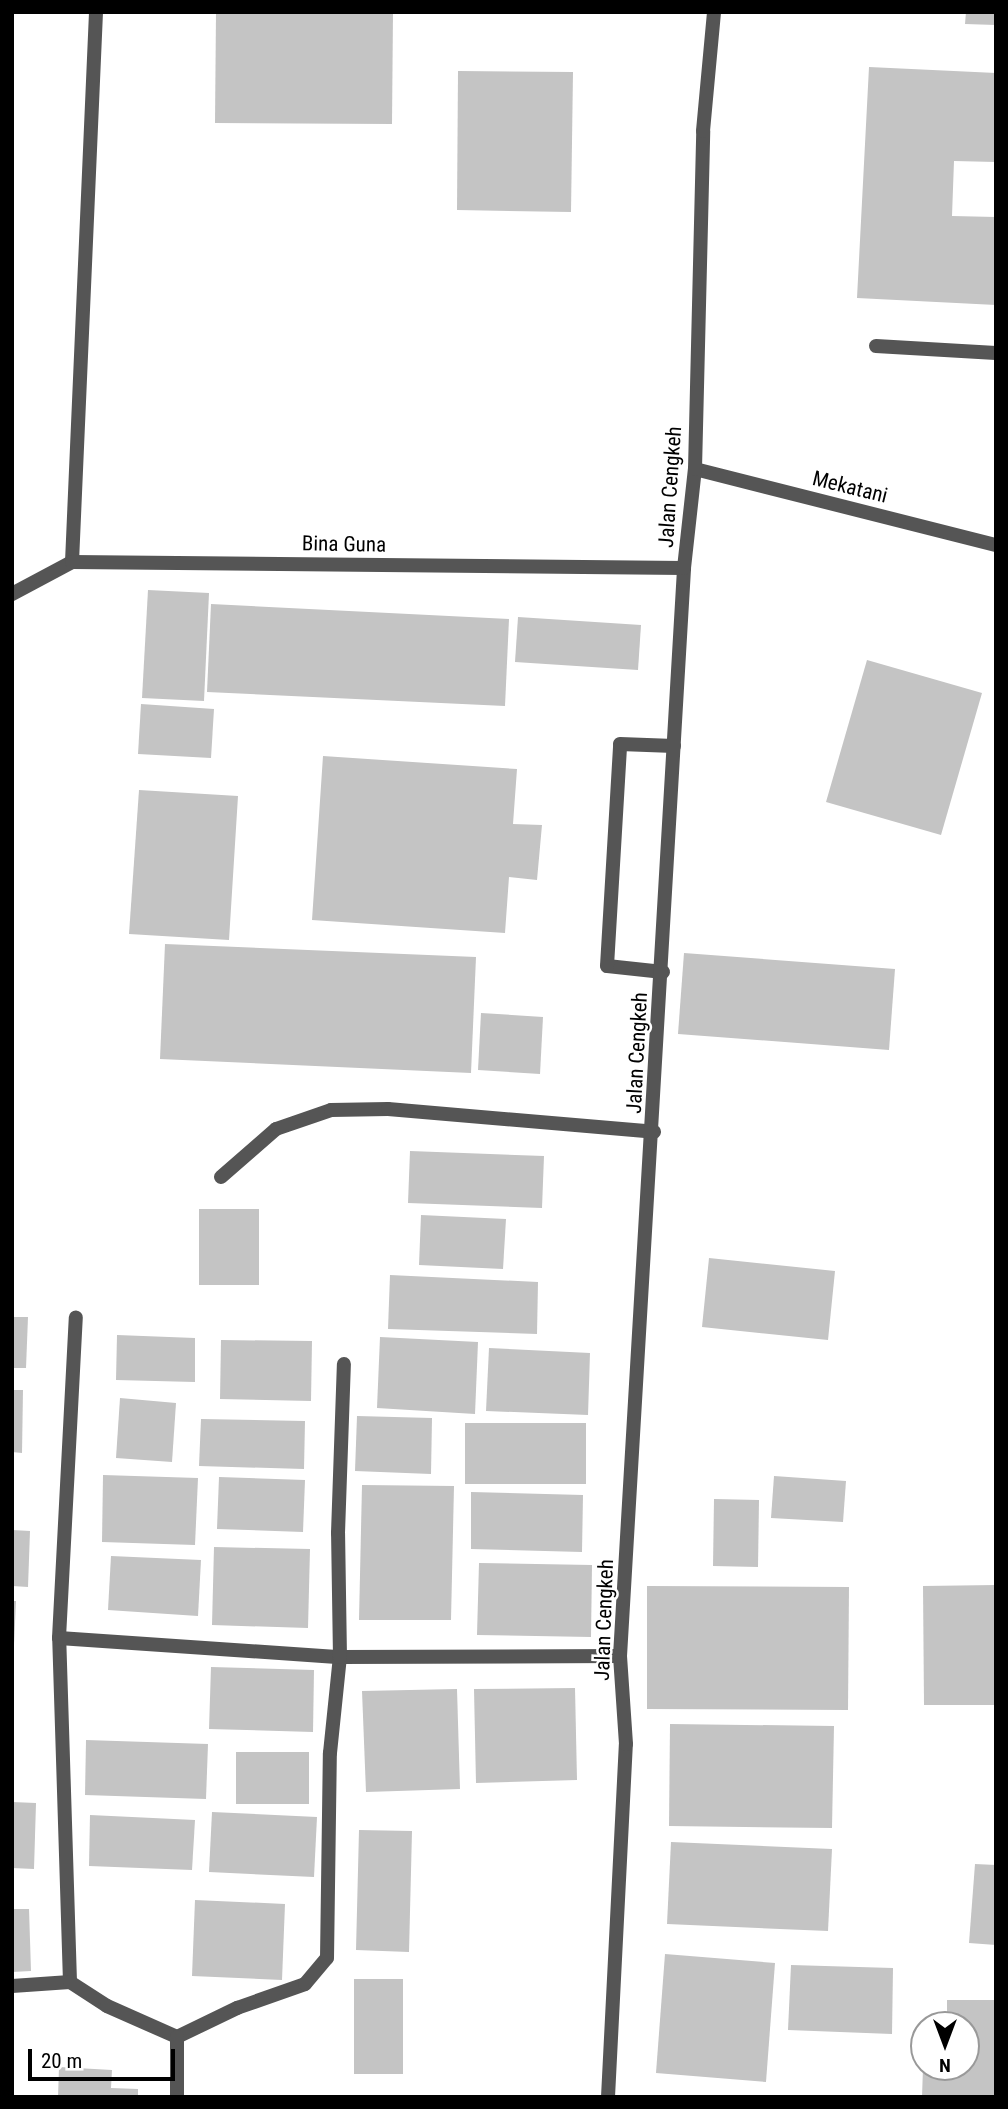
<!DOCTYPE html>
<html>
<head>
<meta charset="utf-8">
<style>
	body { margin:0 }
	#map { position:relative; width:1008px; height:2109px; overflow:hidden; background:#fff; font-family:"Roboto Condensed",sans-serif }
	div>[style] { position:absolute }
	.building>* { inset:0; background:#c4c4c4 }
	.service>* { height:14px; margin:-7px; padding:0 7px; transform-origin:7px; border-radius:7px; background:#555 }
	.minor>* { height:14px; margin:-7px; padding:0 7px; transform-origin:7px; border-radius:7px; background:#555 }
	span { translate:-50% -50%; white-space:nowrap; text-align:center; line-height:1.15; -webkit-text-stroke:5px #fff; paint-order:stroke }
	.street-label { font-size:21px; color:#000 }
	.frame { position:absolute; inset:0; border:14px solid #000; pointer-events:none }
	.north { position:absolute; left:910px; top:2011px; width:70px; height:70px; box-sizing:border-box; background:#fff; border:2px solid #999; border-radius:50%; rotate:180deg; font-size:19px; font-weight:700; line-height:28px; text-align:center; color:#000 }
	.north::after { content:''; display:block; margin:auto; width:24px; height:32px; background:#000; clip-path:polygon(50% 0,100% 100%,50% 72%,0 100%) }
	.scale { position:absolute; left:28px; top:2049px; width:147px; height:32px; box-sizing:border-box; border:4px solid #000; border-top:0; padding-left:9px; font-size:21px; line-height:24px; white-space:nowrap; color:#000; -webkit-text-stroke:5px #fff; paint-order:stroke }
</style>
</head>
<body>
<div id="map">
	<div class="building">
		<div style="clip-path:polygon(216px 12px,393px 12px,392px 124px,215px 123px)"></div>
		<div style="clip-path:polygon(966px 12px,996px 12px,996px 25px,965px 24px)"></div>
		<div style="clip-path:polygon(869px 67px,996px 73px,996px 162px,954px 161px,952px 216px,996px 217px,996px 305px,857px 298px)"></div>
		<div style="clip-path:polygon(458px 71px,573px 72px,571px 212px,457px 210px)"></div>
		<div style="clip-path:polygon(148px 590px,209px 593px,204px 701px,142px 698px)"></div>
		<div style="clip-path:polygon(211px 604px,509px 619px,505px 706px,207px 692px)"></div>
		<div style="clip-path:polygon(518px 617px,641px 625px,638px 670px,515px 662px)"></div>
		<div style="clip-path:polygon(867px 660px,982px 693px,941px 835px,826px 802px)"></div>
		<div style="clip-path:polygon(141px 704px,214px 709px,211px 758px,138px 754px)"></div>
		<div style="clip-path:polygon(323px 756px,517px 769px,513px 824px,542px 825px,537px 880px,509px 877px,505px 933px,312px 920px)"></div>
		<div style="clip-path:polygon(139px 790px,238px 796px,229px 940px,129px 934px)"></div>
		<div style="clip-path:polygon(165px 944px,476px 957px,471px 1073px,160px 1059px)"></div>
		<div style="clip-path:polygon(684px 953px,895px 969px,889px 1050px,678px 1034px)"></div>
		<div style="clip-path:polygon(481px 1013px,543px 1017px,540px 1074px,478px 1070px)"></div>
		<div style="clip-path:polygon(410px 1151px,544px 1156px,542px 1208px,408px 1203px)"></div>
		<div style="clip-path:polygon(199px 1209px,259px 1209px,259px 1285px,199px 1285px)"></div>
		<div style="clip-path:polygon(421px 1215px,506px 1219px,503px 1269px,419px 1265px)"></div>
		<div style="clip-path:polygon(709px 1258px,835px 1271px,828px 1340px,702px 1327px)"></div>
		<div style="clip-path:polygon(390px 1275px,538px 1282px,537px 1334px,388px 1329px)"></div>
		<div style="clip-path:polygon(12px 1317px,28px 1317px,26px 1368px,12px 1368px)"></div>
		<div style="clip-path:polygon(117px 1335px,195px 1338px,195px 1382px,116px 1380px)"></div>
		<div style="clip-path:polygon(380px 1337px,478px 1342px,475px 1414px,377px 1408px)"></div>
		<div style="clip-path:polygon(221px 1340px,312px 1341px,311px 1401px,220px 1399px)"></div>
		<div style="clip-path:polygon(489px 1348px,590px 1353px,588px 1415px,486px 1411px)"></div>
		<div style="clip-path:polygon(12px 1390px,23px 1390px,22px 1453px,12px 1452px)"></div>
		<div style="clip-path:polygon(120px 1398px,176px 1403px,172px 1462px,116px 1458px)"></div>
		<div style="clip-path:polygon(357px 1416px,432px 1418px,431px 1474px,355px 1471px)"></div>
		<div style="clip-path:polygon(201px 1419px,305px 1421px,304px 1469px,199px 1466px)"></div>
		<div style="clip-path:polygon(465px 1423px,586px 1423px,586px 1484px,465px 1484px)"></div>
		<div style="clip-path:polygon(103px 1475px,198px 1478px,195px 1545px,102px 1542px)"></div>
		<div style="clip-path:polygon(774px 1476px,846px 1481px,843px 1522px,771px 1518px)"></div>
		<div style="clip-path:polygon(219px 1477px,305px 1480px,303px 1532px,217px 1529px)"></div>
		<div style="clip-path:polygon(362px 1485px,454px 1486px,451px 1620px,359px 1620px)"></div>
		<div style="clip-path:polygon(471px 1492px,583px 1495px,582px 1552px,471px 1549px)"></div>
		<div style="clip-path:polygon(714px 1499px,759px 1500px,758px 1567px,713px 1566px)"></div>
		<div style="clip-path:polygon(12px 1530px,30px 1531px,28px 1587px,12px 1586px)"></div>
		<div style="clip-path:polygon(214px 1547px,310px 1549px,308px 1628px,212px 1625px)"></div>
		<div style="clip-path:polygon(111px 1556px,201px 1560px,198px 1616px,108px 1610px)"></div>
		<div style="clip-path:polygon(479px 1563px,592px 1565px,591px 1637px,477px 1635px)"></div>
		<div style="clip-path:polygon(996px 1585px,996px 1705px,924px 1705px,923px 1586px)"></div>
		<div style="clip-path:polygon(647px 1586px,849px 1587px,848px 1710px,647px 1709px)"></div>
		<div style="clip-path:polygon(12px 1601px,16px 1601px,14px 1645px,12px 1645px)"></div>
		<div style="clip-path:polygon(211px 1667px,314px 1670px,313px 1732px,209px 1729px)"></div>
		<div style="clip-path:polygon(575px 1688px,577px 1780px,476px 1783px,474px 1689px)"></div>
		<div style="clip-path:polygon(457px 1689px,460px 1789px,366px 1792px,362px 1691px)"></div>
		<div style="clip-path:polygon(670px 1724px,834px 1726px,832px 1828px,669px 1826px)"></div>
		<div style="clip-path:polygon(86px 1740px,208px 1744px,206px 1799px,85px 1795px)"></div>
		<div style="clip-path:polygon(236px 1752px,309px 1752px,309px 1804px,236px 1804px)"></div>
		<div style="clip-path:polygon(12px 1802px,36px 1803px,34px 1869px,12px 1868px)"></div>
		<div style="clip-path:polygon(212px 1812px,317px 1817px,314px 1877px,209px 1872px)"></div>
		<div style="clip-path:polygon(90px 1815px,195px 1820px,192px 1870px,89px 1866px)"></div>
		<div style="clip-path:polygon(359px 1830px,412px 1831px,409px 1952px,356px 1950px)"></div>
		<div style="clip-path:polygon(671px 1842px,832px 1849px,828px 1931px,667px 1924px)"></div>
		<div style="clip-path:polygon(975px 1864px,996px 1865px,996px 1945px,969px 1943px)"></div>
		<div style="clip-path:polygon(195px 1900px,285px 1904px,282px 1980px,192px 1976px)"></div>
		<div style="clip-path:polygon(12px 1909px,29px 1909px,31px 1971px,12px 1972px)"></div>
		<div style="clip-path:polygon(665px 1954px,775px 1963px,766px 2082px,656px 2073px)"></div>
		<div style="clip-path:polygon(791px 1965px,893px 1968px,892px 2034px,788px 2030px)"></div>
		<div style="clip-path:polygon(354px 1979px,403px 1979px,403px 2074px,354px 2074px)"></div>
		<div style="clip-path:polygon(947px 2000px,996px 2000px,996px 2097px,922px 2097px,923px 2067px,966px 2067px,966px 2025px,947px 2025px)"></div>
		<div style="clip-path:polygon(59px 2067px,112px 2070px,111px 2088px,138px 2089px,138px 2097px,58px 2097px)"></div>
	</div>
	<div class="service">
		<div style="left:876px;top:346px;width:120px;rotate:3.3deg"></div>
		<div style="left:663px;top:972px;width:56px;rotate:-173.9deg"></div>
		<div style="left:607px;top:966px;width:222px;rotate:-86.6deg"></div>
		<div style="left:620px;top:744px;width:54px;rotate:2.1deg"></div>
		<div style="left:221px;top:1177px;width:73px;rotate:-41.1deg"></div>
		<div style="left:276px;top:1129px;width:58px;rotate:-19.1deg"></div>
		<div style="left:331px;top:1110px;width:57px;rotate:-1deg"></div>
		<div style="left:388px;top:1109px;width:267px;rotate:4.9deg"></div>
	</div>
	<div class="minor">
		<div style="left:695px;top:469px;width:310px;rotate:14.2deg"></div>
		<div style="left:72px;top:562px;width:551px;rotate:-87.5deg"></div>
		<div style="left:12px;top:594px;width:68px;rotate:-28.1deg"></div>
		<div style="left:72px;top:562px;width:612px;rotate:0.56deg"></div>
		<div style="left:59px;top:1638px;width:321px;rotate:-87deg"></div>
		<div style="left:70px;top:1982px;width:344px;rotate:-91.8deg"></div>
		<div style="left:59px;top:1638px;width:282px;rotate:3.9deg"></div>
		<div style="left:340px;top:1657px;width:280px;rotate:-0.2deg"></div>
		<div style="left:12px;top:1986px;width:58px;rotate:-3.9deg"></div>
		<div style="left:70px;top:1982px;width:44px;rotate:33deg"></div>
		<div style="left:107px;top:2006px;width:77px;rotate:23.9deg"></div>
		<div style="left:177px;top:2037px;width:67px;rotate:-25.8deg"></div>
		<div style="left:237px;top:2008px;width:72px;rotate:-19.4deg"></div>
		<div style="left:305px;top:1984px;width:34px;rotate:-50deg"></div>
		<div style="left:327px;top:1958px;width:205px;rotate:-89.2deg"></div>
		<div style="left:330px;top:1753px;width:97px;rotate:-84.1deg"></div>
		<div style="left:340px;top:1657px;width:124px;rotate:-90.9deg"></div>
		<div style="left:338px;top:1533px;width:169px;rotate:-88deg"></div>
		<div style="left:177px;top:2037px;width:60px;rotate:90deg"></div>
		<div style="left:608px;top:2097px;width:353px;rotate:-87.1deg"></div>
		<div style="left:626px;top:1744px;width:88px;rotate:-93.9deg"></div>
		<div style="left:620px;top:1656px;width:1090px;rotate:-86.63deg"></div>
		<div style="left:684px;top:568px;width:100px;rotate:-83.7deg"></div>
		<div style="left:695px;top:469px;width:338px;rotate:-88.6deg"></div>
		<div style="left:703px;top:131px;width:120px;rotate:-84.7deg"></div>
	</div>
	<div class="street-label">
		<span style="left:670px;top:487px;rotate:-86deg">Jalan Cengkeh</span>
		<span style="left:850px;top:487px;rotate:14deg">Mekatani</span>
		<span style="left:344px;top:544px;rotate:1deg">Bina Guna</span>
		<span style="left:637px;top:1053px;rotate:-87deg">Jalan Cengkeh</span>
		<span style="left:604px;top:1620px;rotate:-88deg">Jalan Cengkeh</span>
	</div>
	<div class="frame"></div>
	<div class="north">N</div>
	<div class="scale">20 m</div>
</div>
</body>
</html>
